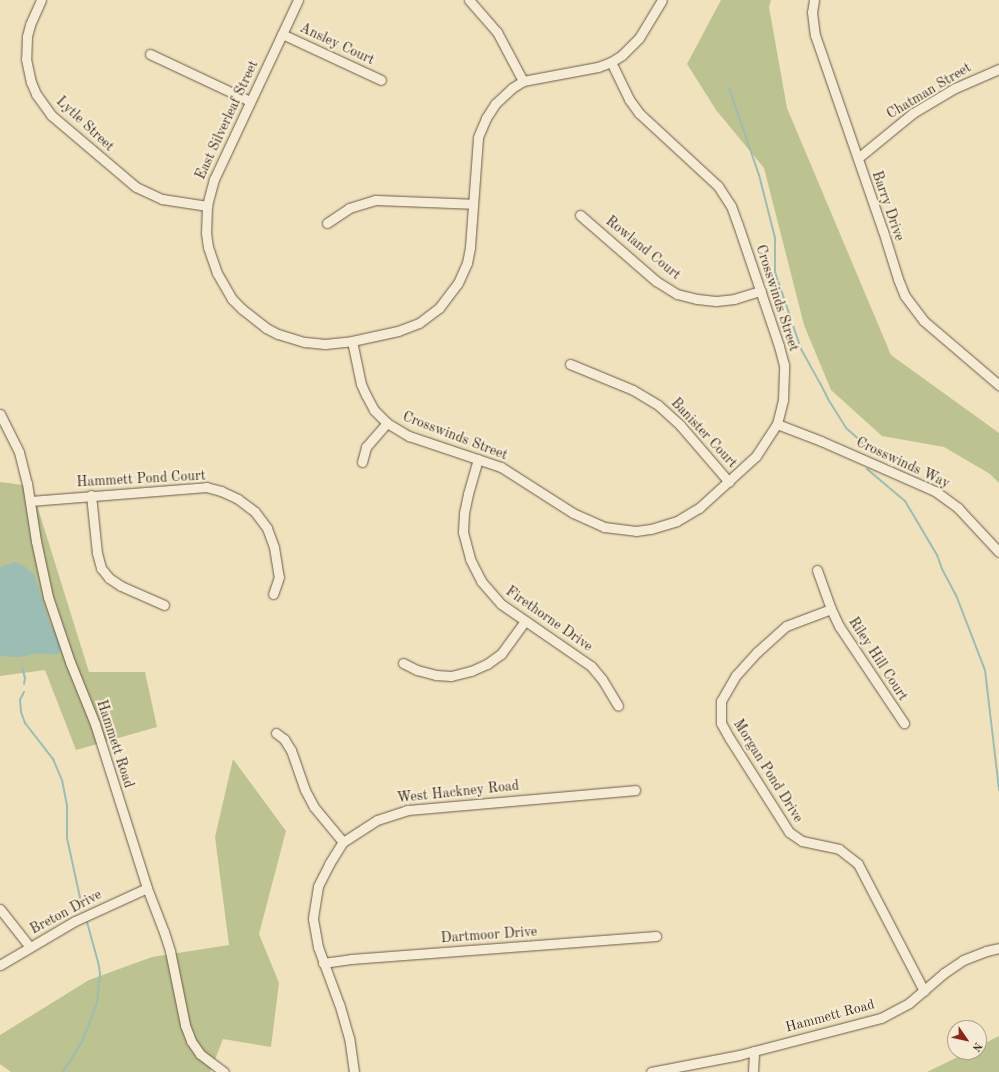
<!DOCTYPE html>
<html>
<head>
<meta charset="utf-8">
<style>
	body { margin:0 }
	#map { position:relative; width:999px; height:1072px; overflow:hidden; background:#f1e2be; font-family:"Old Standard TT",serif }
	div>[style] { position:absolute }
	.green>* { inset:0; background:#bcc390 }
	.water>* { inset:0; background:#9bbdb3 }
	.stream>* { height:2px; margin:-1px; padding:0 1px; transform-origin:1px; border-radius:1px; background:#9bbdb3 }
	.roads { filter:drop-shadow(0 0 1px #6b5c47) drop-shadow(0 0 1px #6b5c47) }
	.minor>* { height:9px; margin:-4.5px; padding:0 4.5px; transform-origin:4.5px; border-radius:4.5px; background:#f6ecd5 }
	span { translate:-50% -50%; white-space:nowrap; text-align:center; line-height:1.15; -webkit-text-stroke:4px #f6ecd5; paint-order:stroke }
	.street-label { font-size:14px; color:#3e301f }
	.north { position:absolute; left:947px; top:1020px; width:40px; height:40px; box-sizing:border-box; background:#f6ecd5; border:1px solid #aca18c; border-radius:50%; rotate:124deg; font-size:11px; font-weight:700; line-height:16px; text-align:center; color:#3e301f }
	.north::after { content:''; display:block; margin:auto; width:14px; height:18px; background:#8f2418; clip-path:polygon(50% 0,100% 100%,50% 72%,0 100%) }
</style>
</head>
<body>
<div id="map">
	<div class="green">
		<div style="clip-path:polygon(721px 0,771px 0,769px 7px,787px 108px,891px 355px,999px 433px,999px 483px,990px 474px,944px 447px,882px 436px,831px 390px,804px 325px,764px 168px,716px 110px,687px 64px)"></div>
		<div style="clip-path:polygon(0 482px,31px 486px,89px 672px,145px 672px,157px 727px,76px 750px,45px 670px,0 676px)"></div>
		<div style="clip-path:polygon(233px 759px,286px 831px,259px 934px,279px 983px,271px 1047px,223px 1039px,210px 1072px,11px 1072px,0 1064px,0 1035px,89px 980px,152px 957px,229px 945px,215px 837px)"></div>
		<div style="clip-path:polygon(999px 1036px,999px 1072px,927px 1072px,968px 1052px,979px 1052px,979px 1046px)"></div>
	</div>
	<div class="water">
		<div style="clip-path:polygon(15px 562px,24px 566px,34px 574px,49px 621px,61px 645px,61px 650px,57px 655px,38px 653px,19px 657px,0 656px,0 567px)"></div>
	</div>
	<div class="stream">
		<div style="left:729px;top:88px;width:92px;rotate:71deg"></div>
		<div style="left:759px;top:175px;width:65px;rotate:75.7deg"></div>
		<div style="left:775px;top:238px;width:34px;rotate:90deg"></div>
		<div style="left:775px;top:272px;width:81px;rotate:71.3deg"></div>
		<div style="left:801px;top:349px;width:39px;rotate:61deg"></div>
		<div style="left:820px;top:383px;width:18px;rotate:63deg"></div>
		<div style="left:828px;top:399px;width:34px;rotate:58deg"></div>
		<div style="left:846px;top:428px;width:20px;rotate:41deg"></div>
		<div style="left:861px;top:441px;width:7px;rotate:63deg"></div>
		<div style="left:867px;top:469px;width:50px;rotate:40.1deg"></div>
		<div style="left:905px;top:501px;width:63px;rotate:59.3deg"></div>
		<div style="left:937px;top:555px;width:15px;rotate:70deg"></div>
		<div style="left:942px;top:569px;width:30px;rotate:62deg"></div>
		<div style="left:956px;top:595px;width:80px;rotate:68.9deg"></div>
		<div style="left:985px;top:670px;width:121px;rotate:83.3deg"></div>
		<div style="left:22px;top:667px;width:11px;rotate:75deg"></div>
		<div style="left:25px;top:678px;width:6px;rotate:99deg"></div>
		<div style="left:24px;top:692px;width:9px;rotate:117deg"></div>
		<div style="left:20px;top:700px;width:12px;rotate:85deg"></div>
		<div style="left:21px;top:712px;width:12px;rotate:70deg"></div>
		<div style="left:25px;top:723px;width:46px;rotate:52.1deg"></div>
		<div style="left:53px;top:759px;width:23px;rotate:67deg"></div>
		<div style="left:62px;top:780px;width:26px;rotate:79deg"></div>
		<div style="left:67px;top:806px;width:32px;rotate:90deg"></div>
		<div style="left:67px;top:838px;width:71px;rotate:77.7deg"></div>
		<div style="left:63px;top:1072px;width:36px;rotate:-58deg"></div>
		<div style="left:82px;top:1042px;width:42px;rotate:-69deg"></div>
		<div style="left:97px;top:1003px;width:30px;rotate:-84deg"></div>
		<div style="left:100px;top:973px;width:11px;rotate:-100deg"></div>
		<div style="left:98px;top:962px;width:41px;rotate:-105.4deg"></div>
	</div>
	<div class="roads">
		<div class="minor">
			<div style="left:41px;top:0;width:27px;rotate:114deg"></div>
			<div style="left:30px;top:25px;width:11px;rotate:105deg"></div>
			<div style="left:27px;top:36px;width:23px;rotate:92deg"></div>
			<div style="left:26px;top:59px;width:24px;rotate:78deg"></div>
			<div style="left:31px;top:82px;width:13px;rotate:67deg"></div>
			<div style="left:36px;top:94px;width:26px;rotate:54deg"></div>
			<div style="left:51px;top:115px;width:111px;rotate:40.3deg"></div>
			<div style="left:136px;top:187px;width:29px;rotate:25deg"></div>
			<div style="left:162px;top:199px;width:46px;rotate:8.8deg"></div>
			<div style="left:298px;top:0;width:198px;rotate:115.1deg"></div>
			<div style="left:214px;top:179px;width:28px;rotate:105deg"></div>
			<div style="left:207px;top:206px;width:27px;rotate:92deg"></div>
			<div style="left:206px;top:233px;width:14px;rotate:82deg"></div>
			<div style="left:208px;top:247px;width:28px;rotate:71deg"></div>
			<div style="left:217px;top:273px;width:30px;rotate:60deg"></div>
			<div style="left:232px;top:299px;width:14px;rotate:45deg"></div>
			<div style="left:242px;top:309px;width:31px;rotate:38deg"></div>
			<div style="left:266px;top:328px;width:13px;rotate:27deg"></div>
			<div style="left:278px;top:334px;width:28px;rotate:17deg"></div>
			<div style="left:305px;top:342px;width:20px;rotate:6deg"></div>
			<div style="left:325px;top:344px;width:27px;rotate:-6deg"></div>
			<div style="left:352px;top:341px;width:47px;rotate:-12.3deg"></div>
			<div style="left:398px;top:331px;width:22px;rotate:-21deg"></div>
			<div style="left:419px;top:323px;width:25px;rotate:-37deg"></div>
			<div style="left:439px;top:308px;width:31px;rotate:-53deg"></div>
			<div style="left:458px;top:283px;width:22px;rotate:-66deg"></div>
			<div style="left:467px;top:263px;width:16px;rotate:-79deg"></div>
			<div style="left:470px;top:247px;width:110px;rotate:-85.8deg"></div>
			<div style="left:478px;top:137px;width:21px;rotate:-67deg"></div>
			<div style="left:486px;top:118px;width:17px;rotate:-57deg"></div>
			<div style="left:495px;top:104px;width:23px;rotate:-43deg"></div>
			<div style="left:512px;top:88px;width:13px;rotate:-32deg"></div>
			<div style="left:523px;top:81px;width:76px;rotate:-10.6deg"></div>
			<div style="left:598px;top:67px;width:14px;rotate:-21deg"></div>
			<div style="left:611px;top:62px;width:13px;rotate:-32deg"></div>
			<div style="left:622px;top:55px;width:24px;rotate:-45deg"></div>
			<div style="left:639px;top:38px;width:44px;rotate:-58.8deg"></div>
			<div style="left:469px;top:0;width:43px;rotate:48.8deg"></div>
			<div style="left:497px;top:32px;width:55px;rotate:62deg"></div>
			<div style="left:814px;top:0;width:12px;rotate:99deg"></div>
			<div style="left:812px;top:12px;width:23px;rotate:83deg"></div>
			<div style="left:815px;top:35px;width:207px;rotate:70.9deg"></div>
			<div style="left:883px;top:231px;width:50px;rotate:72.6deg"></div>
			<div style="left:898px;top:279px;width:18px;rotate:68deg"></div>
			<div style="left:905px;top:296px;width:31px;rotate:53deg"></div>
			<div style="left:924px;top:321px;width:99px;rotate:40.5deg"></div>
			<div style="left:282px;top:34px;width:109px;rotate:24.9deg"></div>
			<div style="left:150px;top:54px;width:110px;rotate:25.2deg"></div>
			<div style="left:858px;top:158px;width:71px;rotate:-39.3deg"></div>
			<div style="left:913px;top:113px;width:49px;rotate:-30.8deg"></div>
			<div style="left:955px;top:88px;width:48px;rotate:-23.4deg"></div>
			<div style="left:580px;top:215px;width:101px;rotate:41deg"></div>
			<div style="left:656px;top:281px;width:25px;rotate:32deg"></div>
			<div style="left:677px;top:294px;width:21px;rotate:14deg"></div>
			<div style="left:697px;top:299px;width:19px;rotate:6deg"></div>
			<div style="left:716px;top:301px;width:18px;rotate:-6deg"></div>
			<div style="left:734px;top:299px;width:28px;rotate:-17deg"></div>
			<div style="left:327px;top:223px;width:27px;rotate:-34deg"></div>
			<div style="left:349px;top:208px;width:27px;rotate:-17deg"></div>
			<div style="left:375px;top:200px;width:98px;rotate:2.3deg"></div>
			<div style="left:352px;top:341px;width:44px;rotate:78.2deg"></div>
			<div style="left:361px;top:384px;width:12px;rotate:66deg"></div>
			<div style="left:366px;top:395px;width:17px;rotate:62deg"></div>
			<div style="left:374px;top:410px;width:18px;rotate:45deg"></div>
			<div style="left:387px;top:423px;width:26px;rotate:31deg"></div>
			<div style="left:409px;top:436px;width:97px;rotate:18.6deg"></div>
			<div style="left:501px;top:467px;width:85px;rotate:32.6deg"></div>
			<div style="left:573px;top:513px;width:34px;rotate:24deg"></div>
			<div style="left:604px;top:527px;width:32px;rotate:7deg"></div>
			<div style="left:636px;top:531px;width:15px;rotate:-8deg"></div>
			<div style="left:651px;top:529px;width:27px;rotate:-17deg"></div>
			<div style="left:677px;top:521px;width:26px;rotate:-31deg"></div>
			<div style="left:699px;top:508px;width:77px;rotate:-42.4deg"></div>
			<div style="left:756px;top:456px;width:38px;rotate:-57deg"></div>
			<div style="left:777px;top:424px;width:25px;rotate:-76deg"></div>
			<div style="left:783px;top:400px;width:35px;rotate:-88deg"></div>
			<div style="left:784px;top:365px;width:20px;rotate:-105deg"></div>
			<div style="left:779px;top:346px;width:128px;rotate:-108.7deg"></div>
			<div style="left:738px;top:225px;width:20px;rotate:-110deg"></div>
			<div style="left:731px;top:206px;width:24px;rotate:-123deg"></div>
			<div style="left:718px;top:186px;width:108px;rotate:-137.3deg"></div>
			<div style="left:639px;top:113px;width:17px;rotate:-126deg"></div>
			<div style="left:629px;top:99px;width:41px;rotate:-115.9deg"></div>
			<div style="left:570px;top:364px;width:68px;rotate:22.4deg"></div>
			<div style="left:633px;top:390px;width:29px;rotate:31deg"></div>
			<div style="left:658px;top:405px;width:30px;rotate:42deg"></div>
			<div style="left:680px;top:425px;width:75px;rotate:49.3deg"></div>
			<div style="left:0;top:414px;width:42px;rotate:63.4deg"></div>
			<div style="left:19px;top:452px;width:32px;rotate:76deg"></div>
			<div style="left:27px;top:483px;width:59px;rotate:81.2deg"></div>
			<div style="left:36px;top:541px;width:57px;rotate:77.9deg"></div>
			<div style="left:48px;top:597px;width:69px;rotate:71.3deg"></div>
			<div style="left:70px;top:662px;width:67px;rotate:68deg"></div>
			<div style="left:95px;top:724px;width:172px;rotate:72.4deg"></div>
			<div style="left:147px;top:888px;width:47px;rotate:68.9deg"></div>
			<div style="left:164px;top:932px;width:20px;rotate:72deg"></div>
			<div style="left:170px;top:951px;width:76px;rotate:78.5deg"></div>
			<div style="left:185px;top:1025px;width:17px;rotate:69deg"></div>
			<div style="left:191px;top:1041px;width:16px;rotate:55deg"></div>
			<div style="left:200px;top:1054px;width:30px;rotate:37deg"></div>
			<div style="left:777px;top:424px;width:47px;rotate:21.1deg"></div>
			<div style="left:821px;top:441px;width:124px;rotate:23.7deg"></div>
			<div style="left:935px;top:491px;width:29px;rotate:36deg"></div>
			<div style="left:958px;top:508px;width:60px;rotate:47deg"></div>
			<div style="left:478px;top:459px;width:36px;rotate:106deg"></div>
			<div style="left:468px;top:494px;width:19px;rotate:102deg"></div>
			<div style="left:464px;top:513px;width:19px;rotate:93deg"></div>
			<div style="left:463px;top:532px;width:28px;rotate:75deg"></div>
			<div style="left:470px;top:559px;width:25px;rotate:63deg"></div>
			<div style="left:481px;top:581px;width:30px;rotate:49deg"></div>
			<div style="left:501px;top:604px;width:109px;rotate:34.6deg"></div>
			<div style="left:591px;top:666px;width:17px;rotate:50deg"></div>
			<div style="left:602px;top:679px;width:31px;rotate:59deg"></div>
			<div style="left:362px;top:462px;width:16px;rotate:-75deg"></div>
			<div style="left:366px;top:447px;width:32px;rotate:-49deg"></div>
			<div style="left:91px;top:495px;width:58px;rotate:84.1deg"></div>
			<div style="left:97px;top:553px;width:16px;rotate:75deg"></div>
			<div style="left:101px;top:568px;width:13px;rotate:51deg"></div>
			<div style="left:109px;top:578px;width:14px;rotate:34deg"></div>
			<div style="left:121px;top:586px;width:47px;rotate:23.8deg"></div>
			<div style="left:30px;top:501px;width:177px;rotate:-4.5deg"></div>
			<div style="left:206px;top:487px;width:16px;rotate:15deg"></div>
			<div style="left:221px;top:491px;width:19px;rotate:25deg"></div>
			<div style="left:238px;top:499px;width:21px;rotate:37deg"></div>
			<div style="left:255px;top:512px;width:20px;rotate:53deg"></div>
			<div style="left:267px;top:528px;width:20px;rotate:70deg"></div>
			<div style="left:274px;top:547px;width:30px;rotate:81deg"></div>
			<div style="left:279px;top:577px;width:18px;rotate:109deg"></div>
			<div style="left:817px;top:570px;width:41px;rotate:70.3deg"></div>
			<div style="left:831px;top:609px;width:19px;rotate:65deg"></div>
			<div style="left:839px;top:626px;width:117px;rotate:56.2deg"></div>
			<div style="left:831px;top:609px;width:48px;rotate:159.3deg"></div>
			<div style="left:786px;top:626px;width:39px;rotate:138deg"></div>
			<div style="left:757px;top:652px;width:31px;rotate:132deg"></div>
			<div style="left:736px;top:675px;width:30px;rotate:120deg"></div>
			<div style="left:721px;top:701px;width:22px;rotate:90deg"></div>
			<div style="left:721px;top:723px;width:18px;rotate:61deg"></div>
			<div style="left:730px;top:739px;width:110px;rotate:57.6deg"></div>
			<div style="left:789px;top:832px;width:16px;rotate:35deg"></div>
			<div style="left:802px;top:841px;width:38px;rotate:12deg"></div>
			<div style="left:839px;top:849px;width:24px;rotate:38deg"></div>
			<div style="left:858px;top:864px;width:143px;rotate:62.5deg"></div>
			<div style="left:403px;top:663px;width:16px;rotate:27deg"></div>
			<div style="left:417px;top:670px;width:20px;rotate:15deg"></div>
			<div style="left:436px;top:675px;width:15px;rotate:4deg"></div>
			<div style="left:451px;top:676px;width:21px;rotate:-14deg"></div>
			<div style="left:471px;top:671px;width:17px;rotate:-24deg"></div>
			<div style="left:487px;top:664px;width:17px;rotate:-36deg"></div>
			<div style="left:501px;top:654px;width:41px;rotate:-54deg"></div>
			<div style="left:276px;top:733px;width:10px;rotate:37deg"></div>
			<div style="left:284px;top:739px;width:13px;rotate:58deg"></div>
			<div style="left:291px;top:750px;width:42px;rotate:70.7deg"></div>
			<div style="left:305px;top:790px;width:19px;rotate:62deg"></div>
			<div style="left:314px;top:807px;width:45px;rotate:50.4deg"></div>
			<div style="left:0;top:909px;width:48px;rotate:51.7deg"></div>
			<div style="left:323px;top:963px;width:28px;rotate:-8deg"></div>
			<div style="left:351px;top:959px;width:306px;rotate:-4.3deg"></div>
			<div style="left:0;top:965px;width:87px;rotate:-30.4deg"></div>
			<div style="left:75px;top:921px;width:79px;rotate:-24.6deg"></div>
			<div style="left:354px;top:1072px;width:34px;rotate:-98deg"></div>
			<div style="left:349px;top:1038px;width:35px;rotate:-106deg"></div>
			<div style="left:339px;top:1004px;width:61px;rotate:-110.2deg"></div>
			<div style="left:318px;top:947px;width:29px;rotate:-100deg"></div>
			<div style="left:313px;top:918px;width:32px;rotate:-81deg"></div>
			<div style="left:318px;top:886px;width:25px;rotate:-63deg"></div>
			<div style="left:329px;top:864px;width:26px;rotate:-58deg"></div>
			<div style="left:343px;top:842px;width:40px;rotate:-32.9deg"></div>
			<div style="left:377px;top:820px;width:32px;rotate:-18deg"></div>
			<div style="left:407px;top:810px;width:229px;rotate:-5deg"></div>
			<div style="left:651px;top:1072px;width:90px;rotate:-10.9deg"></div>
			<div style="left:739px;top:1055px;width:147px;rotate:-14.6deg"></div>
			<div style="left:881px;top:1018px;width:32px;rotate:-28deg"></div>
			<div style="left:909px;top:1003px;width:46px;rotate:-40.6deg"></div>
			<div style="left:944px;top:973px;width:23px;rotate:-34deg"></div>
			<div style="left:963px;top:960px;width:25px;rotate:-21deg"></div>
			<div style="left:986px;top:951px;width:13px;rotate:-13deg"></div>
			<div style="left:753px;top:1072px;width:21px;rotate:-87deg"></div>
		</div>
	</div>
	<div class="street-label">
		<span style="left:337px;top:44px;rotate:25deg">Ansley Court</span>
		<span style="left:929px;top:91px;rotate:-31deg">Chatman Street</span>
		<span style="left:227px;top:120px;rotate:-65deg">East Silverleaf Street</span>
		<span style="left:85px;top:124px;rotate:43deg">Lytle Street</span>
		<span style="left:888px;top:206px;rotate:71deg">Barry Drive</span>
		<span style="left:643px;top:248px;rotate:39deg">Rowland Court</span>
		<span style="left:777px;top:298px;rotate:72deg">Crosswinds Street</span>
		<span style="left:704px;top:433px;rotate:47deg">Banister Court</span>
		<span style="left:455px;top:436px;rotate:21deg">Crosswinds Street</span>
		<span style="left:903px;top:463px;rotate:25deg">Crosswinds Way</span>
		<span style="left:141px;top:479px;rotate:-3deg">Hammett Pond Court</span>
		<span style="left:549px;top:619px;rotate:35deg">Firethorne Drive</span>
		<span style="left:878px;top:659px;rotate:57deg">Riley Hill Court</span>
		<span style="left:115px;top:744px;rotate:72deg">Hammett Road</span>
		<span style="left:768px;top:771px;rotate:58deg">Morgan Pond Drive</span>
		<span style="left:458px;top:792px;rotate:-6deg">West Hackney Road</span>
		<span style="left:66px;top:912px;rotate:-28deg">Breton Drive</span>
		<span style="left:489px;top:935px;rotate:-4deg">Dartmoor Drive</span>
		<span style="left:830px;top:1016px;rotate:-15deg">Hammett Road</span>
	</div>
	<div class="north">N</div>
</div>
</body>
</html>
